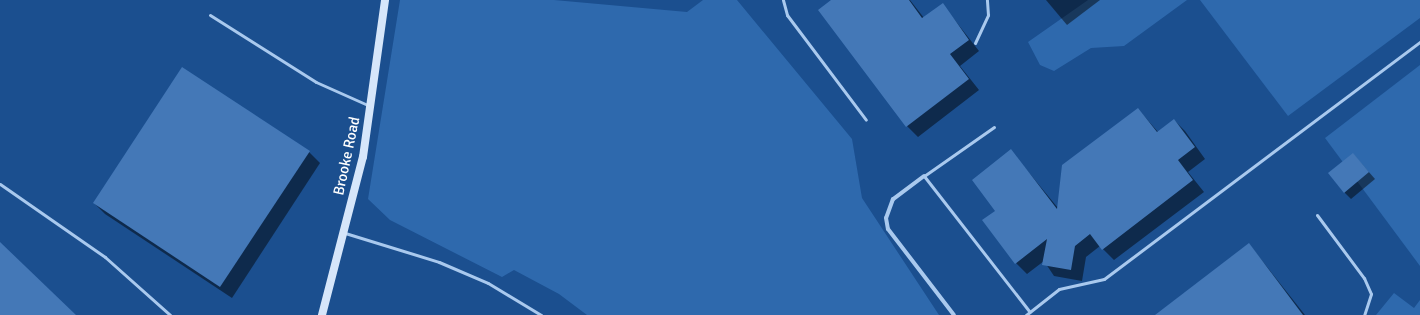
<!DOCTYPE html>
<html>
<head>
<meta charset="utf-8">
<style>
	body { margin:0 }
	#map { position:relative; width:1420px; height:315px; overflow:hidden; background:#1b4f8f; font-family:Signika,sans-serif }
	div>[style] { position:absolute }
	.green>* { inset:0; background:#2e69ad }
	.shadow>* { inset:0; background:#0007 }
	.building>* { inset:0; background:#4478b7 }
	.lane>* { height:3px; margin:-1.5px; padding:0 1.5px; transform-origin:1.5px; border-radius:1.5px; background:#a9c9ee }
	.street>* { height:4px; margin:-2px; padding:0 2px; transform-origin:2px; border-radius:2px; background:#a9c9ee }
	.secondary>* { height:8px; margin:-4px; padding:0 4px; transform-origin:4px; border-radius:4px; background:#d6e6fa }
	span { translate:-50% -50%; white-space:nowrap; text-align:center; line-height:1.15; -webkit-text-stroke:4px #1b4f8f; paint-order:stroke }
	.street-label { font-size:15px; color:#fff }
</style>
</head>
<body>
<div id="map">
	<div class="green">
		<div style="clip-path:polygon(400px 0,554px 0,687px 12px,703px 0,737px 0,852px 139px,862px 198px,939px 315px,587px 315px,559px 294px,514px 270px,502px 277px,390px 220px,368px 199px)"></div>
		<div style="clip-path:polygon(1088px 0,1187px 0,1124px 46px,1091px 48px,1054px 71px,1040px 65px,1028px 42px)"></div>
		<div style="clip-path:polygon(1200px 0,1420px 0,1420px 18px,1288px 116px)"></div>
		<div style="clip-path:polygon(1420px 65px,1420px 266px,1325px 138px)"></div>
		<div style="clip-path:polygon(1394px 293px,1414px 308px,1420px 300px,1420px 315px,1376px 315px)"></div>
	</div>
	<div class="shadow">
		<div style="clip-path:polygon(833px 0,910px 0,924px 18px,943px 5px,979px 51px,960px 66px,979px 90px,918px 137px,907px 126px)"></div>
		<div style="clip-path:polygon(1046px 0,1100px 0,1067px 25px)"></div>
		<div style="clip-path:polygon(1138px 109px,1158px 132px,1174px 120px,1185px 131px,1205px 159px,1188px 172px,1204px 192px,1114px 260px,1100px 246px,1086px 257px,1082px 281px,1054px 276px,1044px 261px,1027px 274px,1016px 263px,996px 211px,1011px 151px,1058px 208px)"></div>
		<div style="clip-path:polygon(309px 152px,320px 163px,232px 298px,105px 214px,94px 203px)"></div>
		<div style="clip-path:polygon(1353px 154px,1375px 179px,1351px 199px,1344px 192px)"></div>
		<div style="clip-path:polygon(1249px 244px,1305px 315px,1157px 315px)"></div>
	</div>
	<div class="building">
		<div style="clip-path:polygon(831px 0,909px 0,922px 18px,943px 3px,969px 40px,950px 54px,969px 79px,906px 127px,818px 10px)"></div>
		<div style="clip-path:polygon(182px 67px,310px 151px,220px 287px,93px 203px)"></div>
		<div style="clip-path:polygon(1138px 108px,1157px 132px,1174px 119px,1195px 147px,1178px 160px,1193px 180px,1102px 250px,1090px 234px,1075px 246px,1071px 270px,1042px 265px,1047px 239px,1015px 264px,982px 220px,995px 211px,972px 180px,1011px 149px,1057px 209px,1062px 165px)"></div>
		<div style="clip-path:polygon(1353px 153px,1369px 172px,1344px 193px,1328px 173px)"></div>
		<div style="clip-path:polygon(0 242px,76px 315px,0 315px)"></div>
		<div style="clip-path:polygon(1249px 243px,1303px 315px,1155px 315px)"></div>
	</div>
	<div class="lane">
		<div style="left:783px;top:0;width:16px;rotate:75deg"></div>
		<div style="left:787px;top:15px;width:131px;rotate:53deg"></div>
		<div style="left:210px;top:15px;width:125px;rotate:32.3deg"></div>
		<div style="left:316px;top:82px;width:59px;rotate:24deg"></div>
		<div style="left:975px;top:43px;width:31px;rotate:-65deg"></div>
		<div style="left:988px;top:15px;width:15px;rotate:-94deg"></div>
		<div style="left:994px;top:127px;width:85px;rotate:145deg"></div>
		<div style="left:924px;top:176px;width:172px;rotate:52.1deg"></div>
		<div style="left:0;top:184px;width:128px;rotate:34.8deg"></div>
		<div style="left:105px;top:257px;width:87px;rotate:41.7deg"></div>
		<div style="left:1317px;top:215px;width:79px;rotate:53.3deg"></div>
		<div style="left:1364px;top:278px;width:17px;rotate:66deg"></div>
		<div style="left:1371px;top:294px;width:22px;rotate:108deg"></div>
		<div style="left:345px;top:233px;width:98px;rotate:17.1deg"></div>
		<div style="left:439px;top:262px;width:53px;rotate:23.2deg"></div>
		<div style="left:488px;top:283px;width:62px;rotate:31.1deg"></div>
		<div style="left:1026px;top:315px;width:42px;rotate:-38.2deg"></div>
		<div style="left:1059px;top:289px;width:46px;rotate:-12.5deg"></div>
		<div style="left:1104px;top:279px;width:395px;rotate:-36.9deg"></div>
	</div>
	<div class="street">
		<div style="left:924px;top:176px;width:39px;rotate:143deg"></div>
		<div style="left:893px;top:199px;width:20px;rotate:110deg"></div>
		<div style="left:886px;top:218px;width:11px;rotate:80deg"></div>
		<div style="left:888px;top:229px;width:108px;rotate:52.5deg"></div>
	</div>
	<div class="secondary">
		<div style="left:322px;top:315px;width:163px;rotate:-75.5deg"></div>
		<div style="left:363px;top:157px;width:159px;rotate:-82deg"></div>
	</div>
	<div class="street-label">
		<span style="left:347px;top:156px;rotate:-78deg">Brooke Road</span>
	</div>
</div>
</body>
</html>
